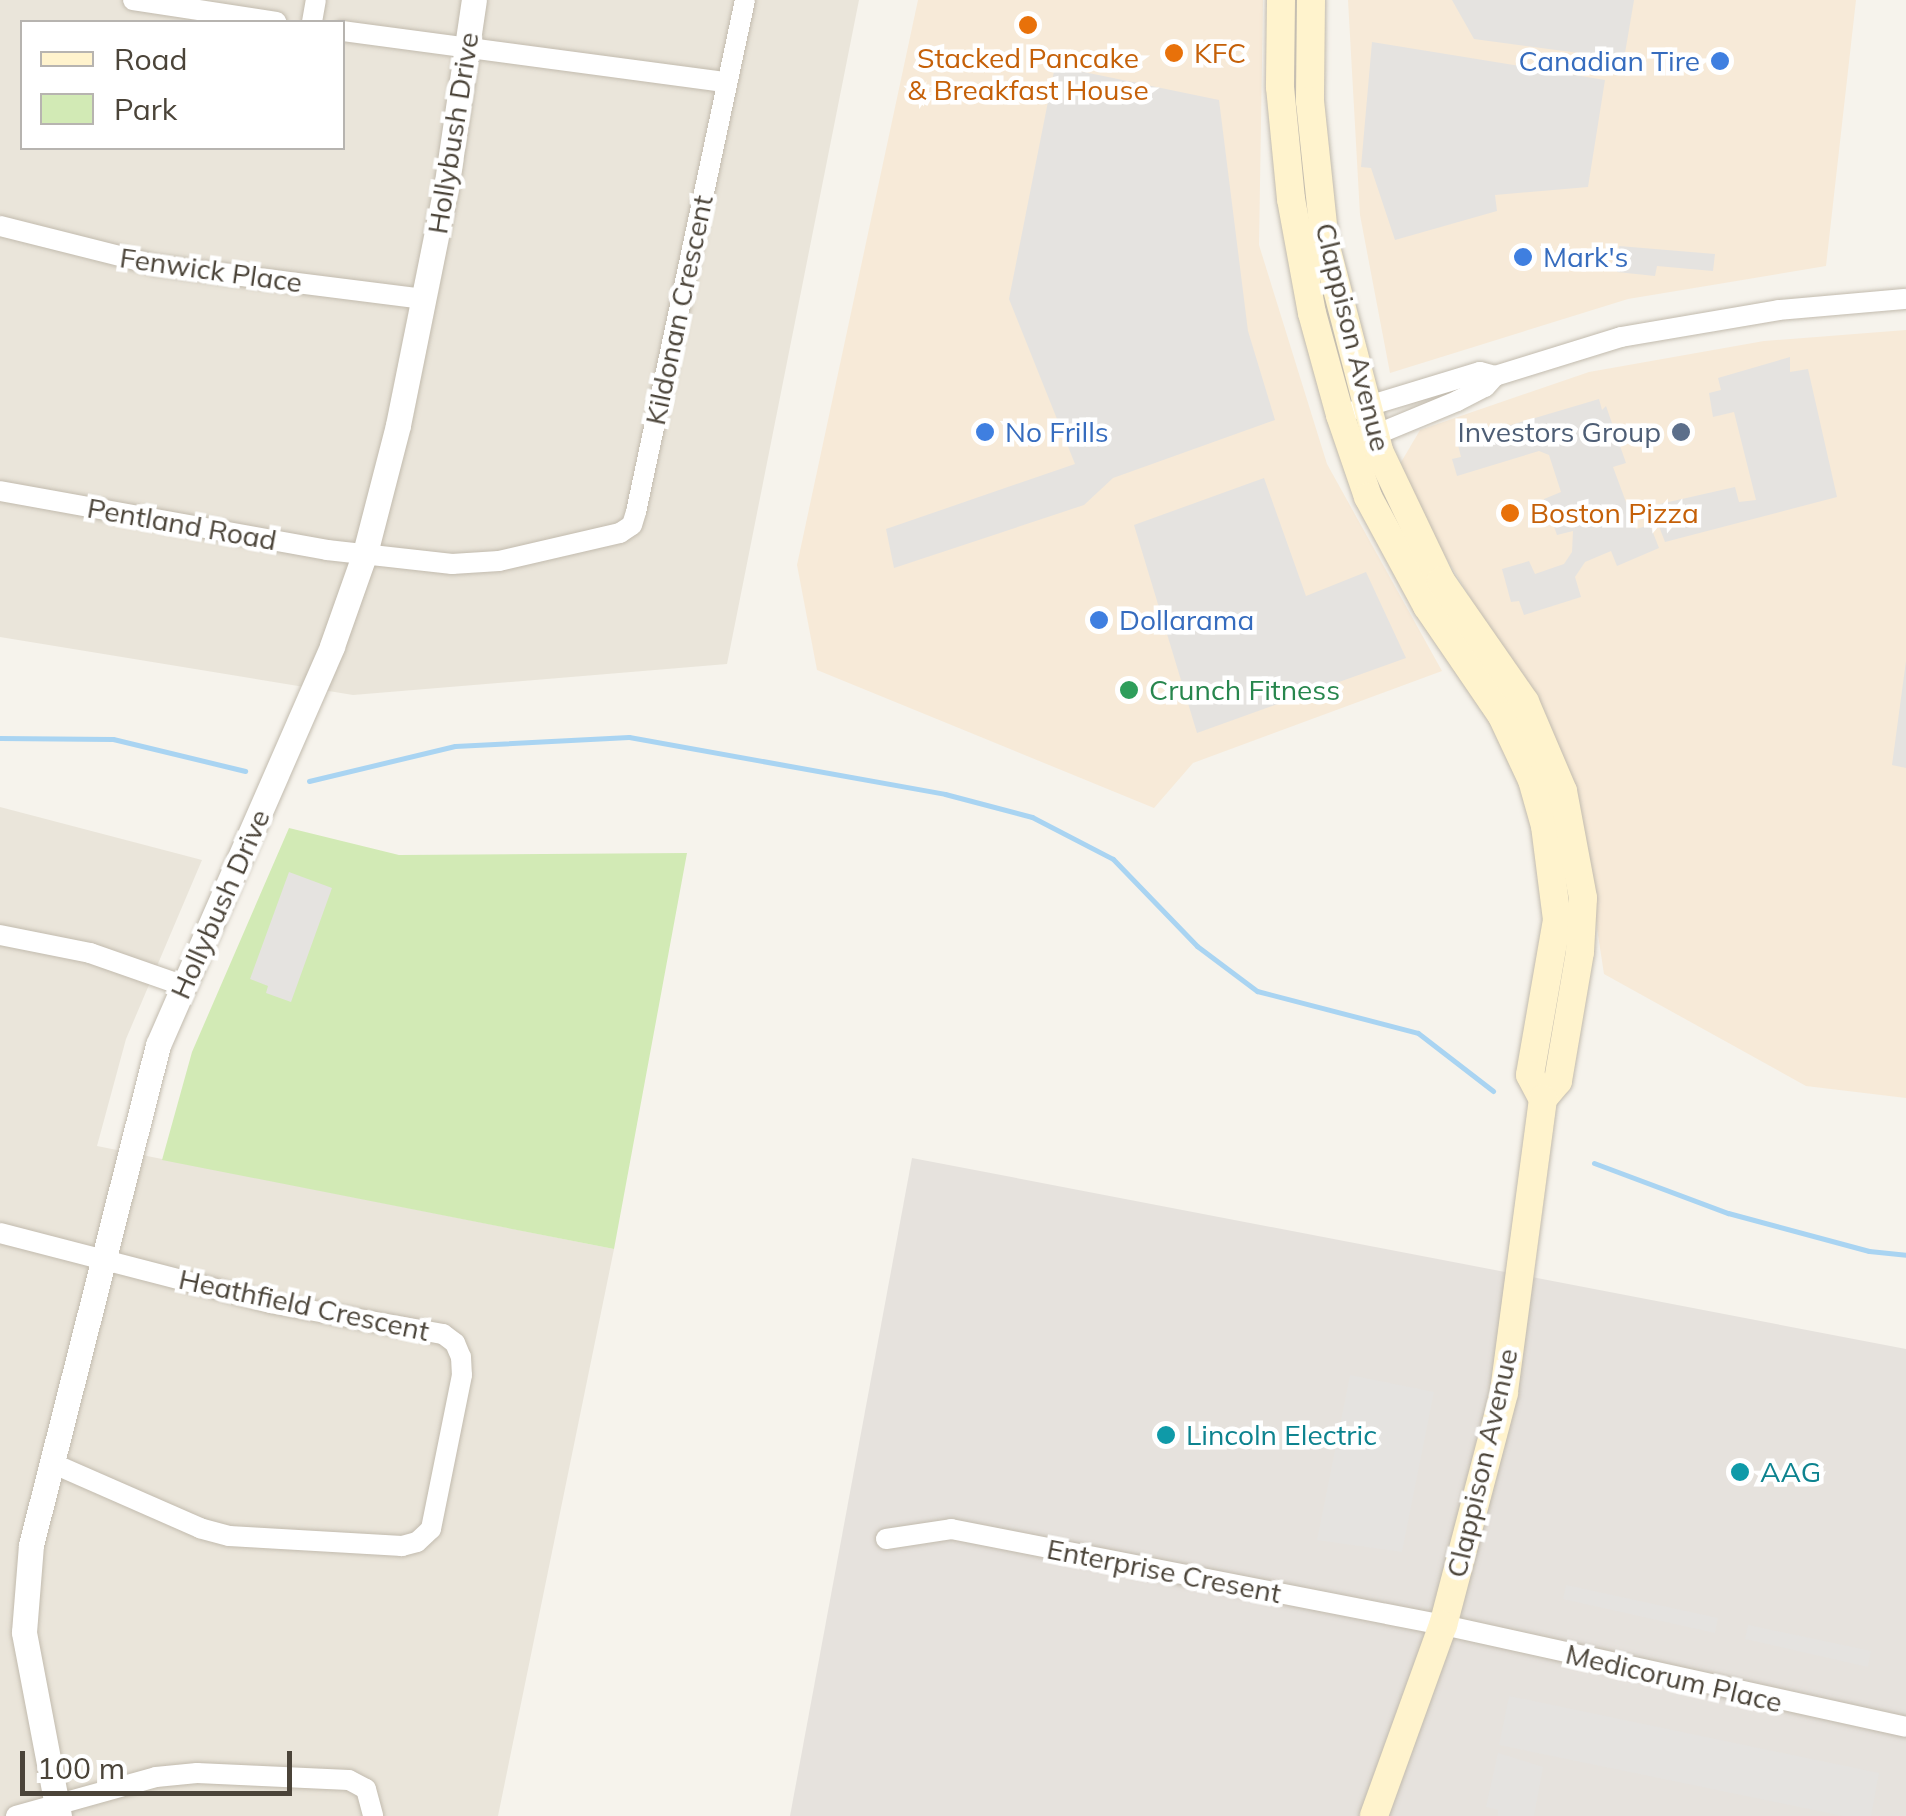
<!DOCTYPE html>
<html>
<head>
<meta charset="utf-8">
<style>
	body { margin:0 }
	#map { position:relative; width:1906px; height:1816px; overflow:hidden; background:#f6f3ec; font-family:Mulish,sans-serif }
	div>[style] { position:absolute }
	.residential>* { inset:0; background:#eae5da }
	.commercial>* { inset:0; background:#f7ead8 }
	.industrial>* { inset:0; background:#e6e2dd }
	.green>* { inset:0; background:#d2eab5 }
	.parking>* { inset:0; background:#e5e3e0 }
	.stream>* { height:5px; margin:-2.5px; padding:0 2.5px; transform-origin:2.5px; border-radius:2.5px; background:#a9d4f2 }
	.roads { filter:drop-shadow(0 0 2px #c2bbae) drop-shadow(0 0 2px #c2bbae) }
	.minor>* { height:20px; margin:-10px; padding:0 10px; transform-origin:10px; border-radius:10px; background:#fff }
	.tertiary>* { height:25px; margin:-12.5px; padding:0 12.5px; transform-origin:12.5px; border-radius:12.5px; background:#fff }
	.secondary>* { height:28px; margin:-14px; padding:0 14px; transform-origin:14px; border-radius:14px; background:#fff3cd }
	.dots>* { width:28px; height:28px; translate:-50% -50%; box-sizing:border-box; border:5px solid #fff; border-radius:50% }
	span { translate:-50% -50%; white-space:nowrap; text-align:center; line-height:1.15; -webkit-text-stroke:9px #fff; paint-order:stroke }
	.food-label { font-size:28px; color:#c56008 }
	.left { translate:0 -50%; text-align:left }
	.shop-label { font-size:28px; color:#366cbe }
	.right { translate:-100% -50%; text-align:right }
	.street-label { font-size:28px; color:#4b4439 }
	.service-label { font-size:28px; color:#4e5e75 }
	.leisure-label { font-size:28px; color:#27864d }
	.culture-label { font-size:28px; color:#0d838f }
	.legend { position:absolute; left:20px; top:20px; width:325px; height:130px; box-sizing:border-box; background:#fff; border:2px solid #b7b4b0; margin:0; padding:12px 18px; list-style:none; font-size:30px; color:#4b4439 }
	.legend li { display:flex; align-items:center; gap:20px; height:50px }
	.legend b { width:50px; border:2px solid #b7b4b0 }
	.scale { position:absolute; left:20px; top:1751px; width:272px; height:45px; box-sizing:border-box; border:5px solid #4b4439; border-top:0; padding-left:12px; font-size:30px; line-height:35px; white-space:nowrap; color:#4b4439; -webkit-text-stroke:8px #fff; paint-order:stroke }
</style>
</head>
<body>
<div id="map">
	<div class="residential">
		<div style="clip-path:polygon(evenodd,0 0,859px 0,727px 664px,353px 695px,0 637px,0 0,22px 22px,342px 22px,342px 148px,22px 148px,22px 22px)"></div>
		<div style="clip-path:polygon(0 807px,202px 860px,126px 1039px,97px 1146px,614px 1249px,498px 1816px,0 1816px)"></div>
	</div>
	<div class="commercial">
		<div style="clip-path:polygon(918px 0,1263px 0,1259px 245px,1327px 464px,1442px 671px,1193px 763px,1154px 808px,817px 670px,797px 565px)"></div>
		<div style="clip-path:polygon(1348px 0,1856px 0,1826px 266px,1628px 299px,1390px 373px,1360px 215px)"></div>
		<div style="clip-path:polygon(1906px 330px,1906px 1098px,1806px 1086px,1604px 974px,1576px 791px,1538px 709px,1416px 508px,1400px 464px,1420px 430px,1589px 372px,1764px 341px)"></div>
	</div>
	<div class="industrial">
		<div style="clip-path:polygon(912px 1158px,1906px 1349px,1906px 1816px,790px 1816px)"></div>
	</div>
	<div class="green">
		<div style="clip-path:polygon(289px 828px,399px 855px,687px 853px,614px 1249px,162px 1160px,192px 1052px)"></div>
	</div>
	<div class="parking">
		<div style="clip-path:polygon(1452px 0,1634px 0,1624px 59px,1474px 39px)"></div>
		<div style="clip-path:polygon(1372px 42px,1605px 80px,1588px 187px,1495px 195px,1497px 211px,1395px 240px,1371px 168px,1361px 167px)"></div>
		<div style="clip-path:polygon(1055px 66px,1219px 100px,1248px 331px,1275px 420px,1113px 478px,1084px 505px,894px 568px,886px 529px,1075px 464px,1009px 299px)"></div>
		<div style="clip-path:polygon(1619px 246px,1715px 254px,1713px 271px,1657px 266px,1655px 276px,1617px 272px)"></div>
		<div style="clip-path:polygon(1790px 357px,1790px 372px,1808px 369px,1837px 497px,1665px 542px,1651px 506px,1735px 487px,1739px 502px,1756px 500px,1734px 412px,1713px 417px,1709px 393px,1721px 390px,1718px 378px)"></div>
		<div style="clip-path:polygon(1599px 399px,1602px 410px,1606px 406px,1626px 463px,1613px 467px,1636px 529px,1650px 525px,1659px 548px,1617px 566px,1611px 551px,1585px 562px,1575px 577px,1581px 597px,1524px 615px,1519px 601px,1511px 602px,1502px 569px,1529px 561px,1535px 574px,1564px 564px,1572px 552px,1573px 531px,1557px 535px,1544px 499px,1561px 492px,1549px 455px,1539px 451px,1457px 476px,1452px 459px,1461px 457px,1457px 441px)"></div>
		<div style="clip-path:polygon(1264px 478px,1306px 596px,1366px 572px,1406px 658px,1197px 733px,1134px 525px)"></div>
		<div style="clip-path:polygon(1906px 661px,1906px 768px,1892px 765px)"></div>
		<div style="clip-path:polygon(289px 872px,332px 888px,291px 1002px,266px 993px,268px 986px,250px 979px)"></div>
		<div style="clip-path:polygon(1350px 1375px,1434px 1392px,1402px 1552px,1317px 1540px)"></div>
		<div style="clip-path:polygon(1566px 1585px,1718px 1618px,1715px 1633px,1563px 1599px)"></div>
		<div style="clip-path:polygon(1748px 1625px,1871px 1651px,1868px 1667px,1745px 1639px)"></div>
		<div style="clip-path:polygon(1509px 1696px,1879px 1773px,1871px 1816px,1843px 1816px,1499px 1745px)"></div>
		<div style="clip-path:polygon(1498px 1753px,1543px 1767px,1534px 1816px,1498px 1816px,1498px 1810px,1486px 1807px)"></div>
	</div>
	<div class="stream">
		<div style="left:0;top:738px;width:113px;rotate:0.5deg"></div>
		<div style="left:113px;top:739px;width:136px;rotate:13.6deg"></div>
		<div style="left:309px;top:781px;width:150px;rotate:-13.5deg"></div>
		<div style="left:455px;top:746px;width:174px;rotate:-3deg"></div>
		<div style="left:629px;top:737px;width:321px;rotate:10.2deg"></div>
		<div style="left:945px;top:794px;width:90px;rotate:14.8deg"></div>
		<div style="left:1032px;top:817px;width:91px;rotate:27.4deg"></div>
		<div style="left:1113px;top:859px;width:121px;rotate:46deg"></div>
		<div style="left:1197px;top:946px;width:75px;rotate:36.9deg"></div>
		<div style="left:1257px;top:991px;width:166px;rotate:14.6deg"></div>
		<div style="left:1418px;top:1033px;width:95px;rotate:37.7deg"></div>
		<div style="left:1594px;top:1163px;width:143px;rotate:20.5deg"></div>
		<div style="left:1728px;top:1213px;width:146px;rotate:15.1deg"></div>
		<div style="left:1869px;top:1251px;width:37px;rotate:6deg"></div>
	</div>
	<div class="roads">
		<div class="minor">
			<div style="left:133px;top:0;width:145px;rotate:8.7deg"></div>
			<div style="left:312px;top:22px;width:22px;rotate:-80deg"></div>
			<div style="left:342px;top:31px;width:387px;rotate:7.6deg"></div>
			<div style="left:0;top:226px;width:160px;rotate:14.1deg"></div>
			<div style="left:155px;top:265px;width:271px;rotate:7.2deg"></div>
			<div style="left:1358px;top:409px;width:127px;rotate:-16.9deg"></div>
			<div style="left:1480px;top:372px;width:16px;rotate:15deg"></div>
			<div style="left:1363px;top:440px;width:102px;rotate:-22.5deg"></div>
			<div style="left:1457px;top:401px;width:31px;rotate:-27deg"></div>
			<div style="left:1485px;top:387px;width:15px;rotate:-48deg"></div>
			<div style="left:1495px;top:376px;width:132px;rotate:-17.2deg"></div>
			<div style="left:1621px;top:337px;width:160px;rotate:-9.7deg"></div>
			<div style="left:1779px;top:310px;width:127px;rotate:-5deg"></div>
			<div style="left:0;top:491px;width:332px;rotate:10.2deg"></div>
			<div style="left:327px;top:550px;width:126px;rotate:6.4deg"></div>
			<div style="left:452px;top:564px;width:47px;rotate:-3.7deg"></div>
			<div style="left:499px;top:561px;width:124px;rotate:-13deg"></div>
			<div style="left:620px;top:533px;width:14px;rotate:-34deg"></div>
			<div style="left:632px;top:525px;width:14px;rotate:-73deg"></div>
			<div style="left:636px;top:512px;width:523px;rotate:-77.98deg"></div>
			<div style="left:0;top:935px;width:92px;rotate:11.3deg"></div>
			<div style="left:90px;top:953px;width:100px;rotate:19.3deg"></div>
			<div style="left:0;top:1233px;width:279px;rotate:14.5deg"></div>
			<div style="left:270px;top:1303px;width:176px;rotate:10.2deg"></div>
			<div style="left:443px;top:1334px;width:15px;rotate:37deg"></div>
			<div style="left:455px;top:1343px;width:15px;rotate:67deg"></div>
			<div style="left:461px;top:1357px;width:18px;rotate:87deg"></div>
			<div style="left:462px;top:1375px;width:157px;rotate:101.4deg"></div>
			<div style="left:431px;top:1529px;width:19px;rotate:137deg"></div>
			<div style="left:417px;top:1542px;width:16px;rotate:165deg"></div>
			<div style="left:402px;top:1546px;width:173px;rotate:-176.7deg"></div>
			<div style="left:229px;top:1536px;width:30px;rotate:-165deg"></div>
			<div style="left:200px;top:1528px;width:159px;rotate:-156.3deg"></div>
			<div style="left:886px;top:1539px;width:66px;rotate:-8.7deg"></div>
			<div style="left:951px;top:1529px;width:501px;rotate:11.04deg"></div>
			<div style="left:1443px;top:1625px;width:474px;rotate:12.4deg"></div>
			<div style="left:16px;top:1816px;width:145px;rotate:-15.6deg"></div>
			<div style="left:156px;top:1777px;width:41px;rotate:-5.6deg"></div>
			<div style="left:197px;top:1773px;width:152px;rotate:2.6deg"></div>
			<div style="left:349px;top:1780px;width:19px;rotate:28deg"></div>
			<div style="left:366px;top:1789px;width:28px;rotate:75deg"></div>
		</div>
		<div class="tertiary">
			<div style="left:59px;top:1816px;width:187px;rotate:-100.8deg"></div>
			<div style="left:24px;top:1632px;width:87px;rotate:-85.4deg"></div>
			<div style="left:31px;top:1545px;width:516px;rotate:-75.75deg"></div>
			<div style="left:158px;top:1045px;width:435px;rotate:-66.4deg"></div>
			<div style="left:332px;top:646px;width:99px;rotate:-70.5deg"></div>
			<div style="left:365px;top:553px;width:132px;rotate:-75.5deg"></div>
			<div style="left:398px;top:425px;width:248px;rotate:-78.6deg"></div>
			<div style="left:447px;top:182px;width:184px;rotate:-81.6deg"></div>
		</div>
		<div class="secondary">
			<div style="left:1281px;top:0;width:87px;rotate:90.7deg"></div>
			<div style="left:1280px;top:87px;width:113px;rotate:84.4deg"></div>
			<div style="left:1291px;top:199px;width:116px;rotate:79.6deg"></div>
			<div style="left:1312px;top:313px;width:106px;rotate:74.6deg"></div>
			<div style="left:1340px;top:415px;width:87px;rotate:71.1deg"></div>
			<div style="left:1368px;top:497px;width:124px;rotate:61.6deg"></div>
			<div style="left:1427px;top:606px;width:133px;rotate:55.7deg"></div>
			<div style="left:1502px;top:716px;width:71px;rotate:64.9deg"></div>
			<div style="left:1532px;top:780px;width:48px;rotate:74.2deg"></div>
			<div style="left:1545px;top:826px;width:95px;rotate:82.7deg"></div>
			<div style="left:1557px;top:920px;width:157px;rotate:99.9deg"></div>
			<div style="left:1530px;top:1075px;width:27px;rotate:62deg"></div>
			<div style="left:1311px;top:0;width:101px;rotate:90.6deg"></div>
			<div style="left:1310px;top:101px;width:143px;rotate:84deg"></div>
			<div style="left:1325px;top:243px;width:215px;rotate:75.4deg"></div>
			<div style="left:1379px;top:451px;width:144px;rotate:64.5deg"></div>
			<div style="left:1441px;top:581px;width:147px;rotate:55.2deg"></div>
			<div style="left:1525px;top:702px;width:97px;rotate:66.9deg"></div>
			<div style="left:1563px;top:791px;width:109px;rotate:79.4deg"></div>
			<div style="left:1583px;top:898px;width:54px;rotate:93.2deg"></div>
			<div style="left:1580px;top:952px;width:131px;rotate:99.7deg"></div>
			<div style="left:1558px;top:1081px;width:23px;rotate:130deg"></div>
			<div style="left:1543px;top:1099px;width:297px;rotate:97.6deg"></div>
			<div style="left:1504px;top:1393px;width:240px;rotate:104.7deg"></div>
			<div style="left:1443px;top:1625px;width:203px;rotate:109.9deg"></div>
		</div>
	</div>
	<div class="dots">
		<div style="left:1028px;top:25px;background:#e8710a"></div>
		<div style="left:1174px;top:53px;background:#e8710a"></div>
		<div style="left:1720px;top:61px;background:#3f7fe0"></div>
		<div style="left:1523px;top:257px;background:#3f7fe0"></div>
		<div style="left:985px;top:432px;background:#3f7fe0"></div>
		<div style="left:1681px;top:432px;background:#5c6f8a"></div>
		<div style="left:1510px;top:513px;background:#e8710a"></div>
		<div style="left:1099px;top:620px;background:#3f7fe0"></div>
		<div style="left:1129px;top:690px;background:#2e9e5b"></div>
		<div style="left:1166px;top:1435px;background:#0f9aa8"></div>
		<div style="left:1740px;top:1472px;background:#0f9aa8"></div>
	</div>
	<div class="food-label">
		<span class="left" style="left:1194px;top:53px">KFC</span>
		<span style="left:1028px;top:74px">Stacked Pancake<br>&amp; Breakfast House</span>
		<span class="left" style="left:1530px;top:513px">Boston Pizza</span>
	</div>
	<div class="shop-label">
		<span class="right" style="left:1700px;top:61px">Canadian Tire</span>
		<span class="left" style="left:1543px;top:257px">Mark's</span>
		<span class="left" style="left:1005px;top:432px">No Frills</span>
		<span class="left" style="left:1119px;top:620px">Dollarama</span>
	</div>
	<div class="street-label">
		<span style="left:453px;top:133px;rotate:-81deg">Hollybush Drive</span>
		<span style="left:211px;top:270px;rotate:8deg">Fenwick Place</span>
		<span style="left:679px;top:310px;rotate:-78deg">Kildonan Crescent</span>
		<span style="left:1353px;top:337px;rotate:76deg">Clappison Avenue</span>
		<span style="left:182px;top:524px;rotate:10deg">Pentland Road</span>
		<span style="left:220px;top:904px;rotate:-66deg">Hollybush Drive</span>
		<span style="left:304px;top:1305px;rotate:12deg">Heathfield Crescent</span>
		<span style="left:1482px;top:1463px;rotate:-77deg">Clappison Avenue</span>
		<span style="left:1164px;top:1571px;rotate:11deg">Enterprise Cresent</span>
		<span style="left:1674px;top:1678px;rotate:13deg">Medicorum Place</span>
	</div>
	<div class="service-label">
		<span class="right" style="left:1661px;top:432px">Investors Group</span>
	</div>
	<div class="leisure-label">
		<span class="left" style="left:1149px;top:690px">Crunch Fitness</span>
	</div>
	<div class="culture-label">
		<span class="left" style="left:1186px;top:1435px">Lincoln Electric</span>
		<span class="left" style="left:1760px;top:1472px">AAG</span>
	</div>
	<ul class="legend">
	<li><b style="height:12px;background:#fff3cd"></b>Road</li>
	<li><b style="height:28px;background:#d2eab5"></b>Park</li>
	</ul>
	<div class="scale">100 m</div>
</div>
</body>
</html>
